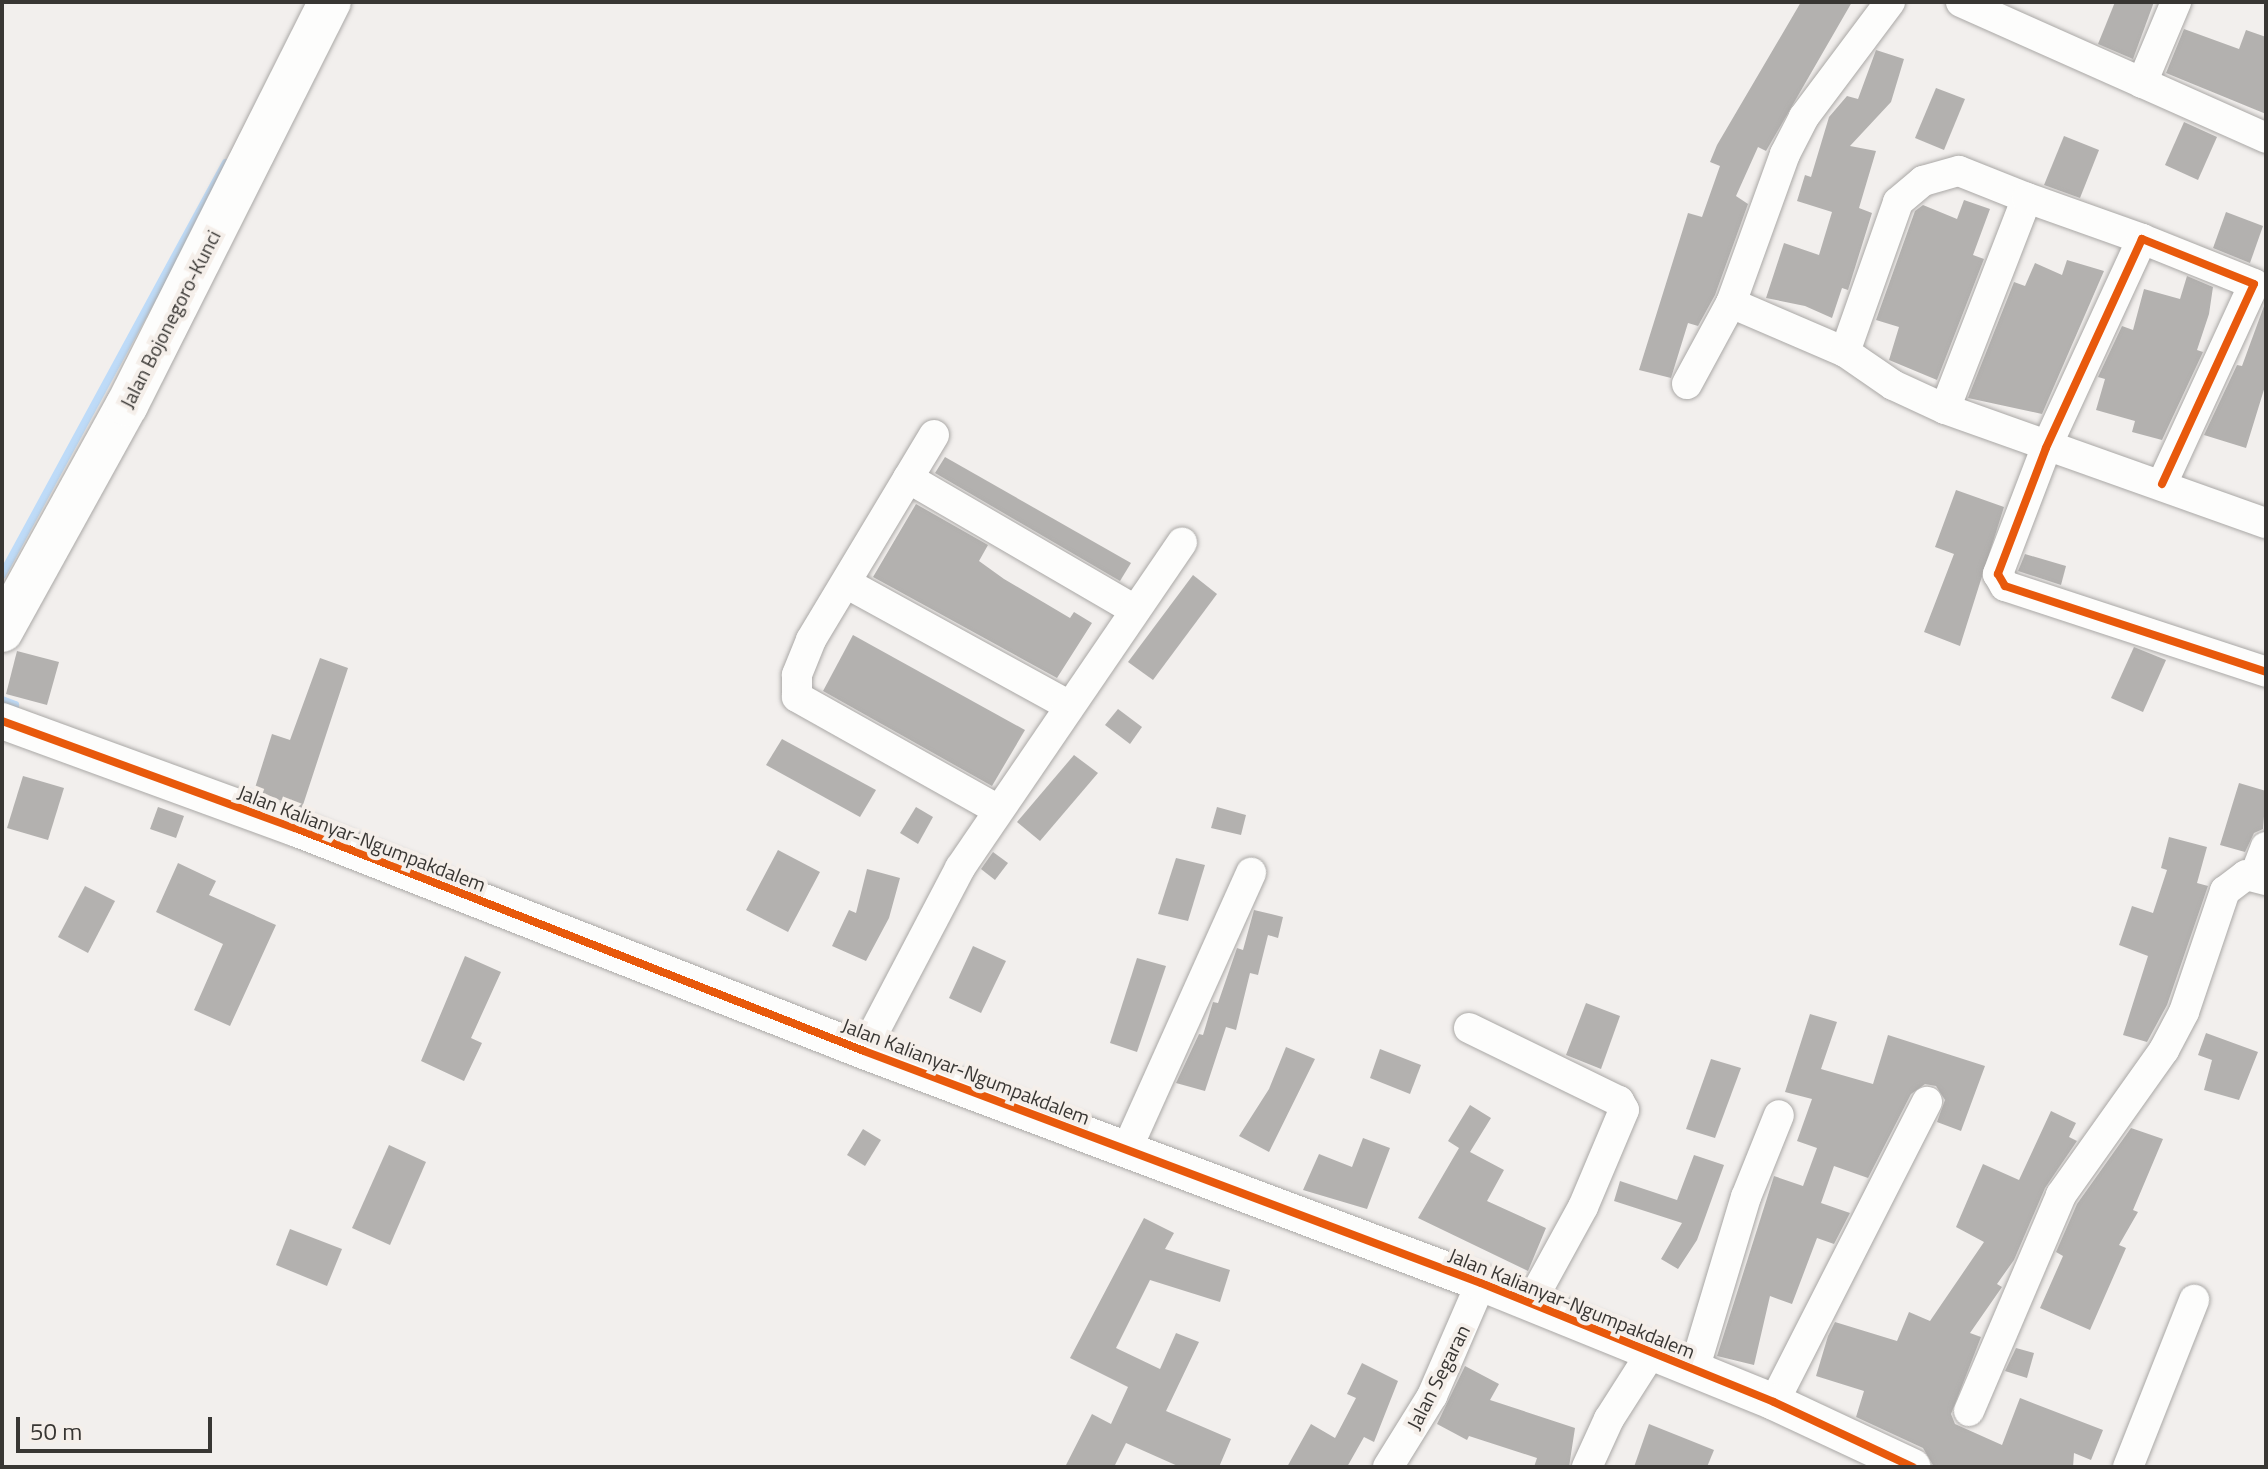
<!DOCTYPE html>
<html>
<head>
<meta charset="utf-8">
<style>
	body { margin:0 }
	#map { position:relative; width:2268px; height:1469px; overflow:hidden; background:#f2efed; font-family:"Titillium Web",sans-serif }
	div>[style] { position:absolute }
	.stream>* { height:8px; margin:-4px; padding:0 4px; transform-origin:4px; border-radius:4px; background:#bedbf8 }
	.building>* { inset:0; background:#b3b1af }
	.roads { filter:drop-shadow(0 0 2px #aaa8a6) drop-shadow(0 0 2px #aaa8a6) }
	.minor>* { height:30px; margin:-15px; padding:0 15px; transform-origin:15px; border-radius:15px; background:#fdfdfc }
	.tertiary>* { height:36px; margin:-18px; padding:0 18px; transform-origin:18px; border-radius:18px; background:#fdfdfc }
	.secondary>* { height:42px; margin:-21px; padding:0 21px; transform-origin:21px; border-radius:21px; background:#fdfdfc }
	.cycleway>* { height:8px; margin:-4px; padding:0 4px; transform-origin:4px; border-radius:4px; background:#e8590c }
	span { translate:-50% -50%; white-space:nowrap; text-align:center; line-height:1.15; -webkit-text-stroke:8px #f5efea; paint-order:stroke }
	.street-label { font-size:20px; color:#383633 }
	.frame { position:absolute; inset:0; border:4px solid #383633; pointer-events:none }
	.scale { position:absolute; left:16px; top:1417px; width:196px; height:36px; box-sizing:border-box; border:4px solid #383633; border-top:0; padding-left:10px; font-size:24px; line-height:28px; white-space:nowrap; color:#383633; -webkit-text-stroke:6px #f5efea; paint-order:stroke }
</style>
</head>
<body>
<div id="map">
	<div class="stream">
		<div style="left:2px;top:575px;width:469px;rotate:-61.5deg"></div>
		<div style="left:2px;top:700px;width:14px;rotate:21deg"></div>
		<div style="left:15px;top:705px;width:12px;rotate:99deg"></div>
	</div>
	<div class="building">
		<div style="clip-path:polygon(1801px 2px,1852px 2px,1766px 151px,1758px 147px,1736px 196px,1748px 204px,1715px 295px,1698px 326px,1688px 323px,1671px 378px,1639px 370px,1688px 213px,1702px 217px,1720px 166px,1710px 162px,1717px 145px)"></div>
		<div style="clip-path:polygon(2115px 2px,2154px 2px,2133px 59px,2098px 44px)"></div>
		<div style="clip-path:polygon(2184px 29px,2239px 49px,2246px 30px,2266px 37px,2266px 114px,2166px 73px)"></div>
		<div style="clip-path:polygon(1876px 50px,1904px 59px,1891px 102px,1850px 146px,1876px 151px,1859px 208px,1872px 213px,1848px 290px,1842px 288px,1832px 318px,1805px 306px,1766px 298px,1784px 243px,1819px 255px,1832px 212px,1797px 201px,1805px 175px,1811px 177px,1829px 117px,1847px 96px,1858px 99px)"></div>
		<div style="clip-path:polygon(1936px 88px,1965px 99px,1944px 150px,1915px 138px)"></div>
		<div style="clip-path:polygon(2184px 122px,2217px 137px,2198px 180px,2165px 165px)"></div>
		<div style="clip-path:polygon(2064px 136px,2099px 150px,2080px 198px,2044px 185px)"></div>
		<div style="clip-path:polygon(1964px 200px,1990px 209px,1973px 255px,1984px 259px,1937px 380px,1889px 360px,1899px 327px,1876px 320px,1915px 211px,1923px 205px,1957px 219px)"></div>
		<div style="clip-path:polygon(2226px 212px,2263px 226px,2250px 263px,2213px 248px)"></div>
		<div style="clip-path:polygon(2067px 260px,2104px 271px,2042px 414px,1968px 398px,2014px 282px,2025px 286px,2035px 263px,2062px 275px)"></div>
		<div style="clip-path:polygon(2187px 276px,2213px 287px,2209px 314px,2197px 350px,2203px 352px,2162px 440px,2132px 432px,2135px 421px,2096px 410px,2105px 379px,2098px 377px,2122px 326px,2133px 330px,2144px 289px,2180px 299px)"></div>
		<div style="clip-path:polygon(2264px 306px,2266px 383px,2246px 448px,2204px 435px,2237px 365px,2242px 366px)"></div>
		<div style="clip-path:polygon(945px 457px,1131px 563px,1120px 581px,935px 473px)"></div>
		<div style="clip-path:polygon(1956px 490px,2004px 507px,1960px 646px,1924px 632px,1954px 554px,1935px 547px)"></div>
		<div style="clip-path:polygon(916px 504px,988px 545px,979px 561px,1004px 579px,1070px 618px,1074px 612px,1092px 623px,1057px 678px,873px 577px)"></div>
		<div style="clip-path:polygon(2025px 554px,2066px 566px,2061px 585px,2018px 571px)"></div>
		<div style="clip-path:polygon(1193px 575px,1217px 594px,1153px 680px,1128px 662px)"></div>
		<div style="clip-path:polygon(853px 635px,1025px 730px,992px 786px,823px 691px)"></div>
		<div style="clip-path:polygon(2134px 647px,2166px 660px,2143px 712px,2111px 698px)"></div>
		<div style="clip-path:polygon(17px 651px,59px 662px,47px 705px,6px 694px)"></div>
		<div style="clip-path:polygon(320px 658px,348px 668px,302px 808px,254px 791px,272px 734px,290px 740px)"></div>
		<div style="clip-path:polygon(1118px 709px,1142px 727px,1130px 744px,1105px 725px)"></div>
		<div style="clip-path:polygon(782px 739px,876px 790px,860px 817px,766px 765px)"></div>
		<div style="clip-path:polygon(1074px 755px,1098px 773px,1040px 841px,1017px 822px)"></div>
		<div style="clip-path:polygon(23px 776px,64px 788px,48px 840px,7px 828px)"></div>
		<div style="clip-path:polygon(2239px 783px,2266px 791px,2263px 829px,2254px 833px,2245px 852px,2220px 845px)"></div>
		<div style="clip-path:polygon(158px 807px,184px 816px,176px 838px,150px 829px)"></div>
		<div style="clip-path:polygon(916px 807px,933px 817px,918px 844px,900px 833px)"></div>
		<div style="clip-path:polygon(1217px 807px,1246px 815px,1241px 835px,1211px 828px)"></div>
		<div style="clip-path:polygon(2169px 837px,2207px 847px,2197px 883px,2208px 886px,2167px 1005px,2147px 1042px,2123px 1035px,2148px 956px,2119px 945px,2132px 906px,2153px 913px,2167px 870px,2161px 868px)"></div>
		<div style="clip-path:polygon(778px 850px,820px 872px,788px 932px,746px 910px)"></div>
		<div style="clip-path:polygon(993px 852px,1008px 863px,995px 880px,981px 869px)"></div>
		<div style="clip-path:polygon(1176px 858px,1205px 865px,1188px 921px,1158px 914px)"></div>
		<div style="clip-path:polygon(178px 863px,216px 881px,209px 895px,276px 925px,230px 1026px,194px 1010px,223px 944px,156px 912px)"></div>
		<div style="clip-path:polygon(867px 869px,900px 878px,889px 918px,866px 961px,832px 946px,849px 910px,856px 913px)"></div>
		<div style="clip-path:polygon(85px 886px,115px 901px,88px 953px,58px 937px)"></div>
		<div style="clip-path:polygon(1254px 910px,1283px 917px,1278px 938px,1268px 935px,1258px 975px,1250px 973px,1236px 1030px,1226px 1027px,1205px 1091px,1176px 1083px,1199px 1034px,1203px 1035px,1213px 1002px,1218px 1003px,1237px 948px,1243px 950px)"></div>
		<div style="clip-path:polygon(973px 946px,1006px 961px,981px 1013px,949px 998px)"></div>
		<div style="clip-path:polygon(465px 956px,501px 972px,471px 1038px,482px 1043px,464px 1081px,421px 1061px)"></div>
		<div style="clip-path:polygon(1137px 958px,1166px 966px,1137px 1052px,1110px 1043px)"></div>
		<div style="clip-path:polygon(1586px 1003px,1620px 1016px,1601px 1069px,1566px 1055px)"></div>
		<div style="clip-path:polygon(1810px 1014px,1837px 1022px,1821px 1069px,1873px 1084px,1888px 1035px,1985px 1066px,1961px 1131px,1937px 1122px,1945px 1100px,1936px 1086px,1925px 1084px,1911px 1094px,1868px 1178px,1834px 1166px,1821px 1203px,1850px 1213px,1834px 1244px,1817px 1238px,1792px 1304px,1770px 1296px,1754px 1365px,1717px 1356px,1774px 1176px,1803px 1186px,1817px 1148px,1797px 1141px,1812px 1099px,1785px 1092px)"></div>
		<div style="clip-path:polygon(2206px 1033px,2258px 1052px,2239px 1100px,2204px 1090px,2212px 1060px,2198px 1055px)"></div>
		<div style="clip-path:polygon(1286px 1047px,1315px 1059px,1269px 1152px,1239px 1136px,1269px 1089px)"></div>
		<div style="clip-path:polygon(1380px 1049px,1421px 1065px,1410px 1094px,1370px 1078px)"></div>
		<div style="clip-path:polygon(1711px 1059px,1741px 1068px,1715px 1138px,1686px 1129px)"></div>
		<div style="clip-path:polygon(1470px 1105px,1491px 1118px,1470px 1152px,1504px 1170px,1487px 1201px,1546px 1228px,1528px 1271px,1418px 1218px,1459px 1148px,1448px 1141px)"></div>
		<div style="clip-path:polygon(2051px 1111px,2076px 1123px,2069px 1137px,2077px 1141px,2045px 1188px,2014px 1260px,1997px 1284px,2002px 1287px,1970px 1333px,1981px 1337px,1951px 1414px,1955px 1424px,2002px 1445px,2020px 1398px,2103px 1430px,2091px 1460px,2074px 1453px,2073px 1467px,1934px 1467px,1923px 1448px,1856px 1417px,1864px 1391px,1816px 1376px,1828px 1336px,1835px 1322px,1897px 1341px,1909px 1312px,1930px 1321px,1984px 1242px,1956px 1227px,1983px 1164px,2019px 1180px)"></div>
		<div style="clip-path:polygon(2131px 1128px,2163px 1139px,2133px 1210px,2138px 1212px,2119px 1245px,2126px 1248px,2090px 1330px,2040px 1308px,2063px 1256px,2056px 1252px,2077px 1204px)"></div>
		<div style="clip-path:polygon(863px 1129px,881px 1140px,865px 1166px,847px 1155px)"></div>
		<div style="clip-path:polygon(1363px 1138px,1390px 1148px,1367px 1209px,1303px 1190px,1319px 1154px,1352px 1167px)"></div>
		<div style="clip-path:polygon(389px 1145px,426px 1162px,390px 1245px,352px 1228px)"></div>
		<div style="clip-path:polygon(1694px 1155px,1724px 1165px,1697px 1240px,1678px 1269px,1661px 1259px,1682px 1223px,1614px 1201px,1620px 1181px,1677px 1200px)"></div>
		<div style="clip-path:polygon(1144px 1218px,1174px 1233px,1165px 1249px,1230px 1270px,1220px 1302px,1150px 1280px,1116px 1348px,1160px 1369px,1176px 1333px,1199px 1342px,1166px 1411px,1231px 1439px,1219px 1467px,1180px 1467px,1126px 1443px,1114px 1467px,1065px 1467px,1092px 1414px,1111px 1424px,1128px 1387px,1070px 1358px)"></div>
		<div style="clip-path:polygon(290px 1229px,342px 1249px,327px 1286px,276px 1265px)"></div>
		<div style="clip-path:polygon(2016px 1348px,2034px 1353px,2027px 1378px,2005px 1371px)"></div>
		<div style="clip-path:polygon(1362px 1363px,1398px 1381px,1374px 1442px,1364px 1437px,1347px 1467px,1287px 1467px,1311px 1424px,1335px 1438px,1356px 1398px,1347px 1394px)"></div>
		<div style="clip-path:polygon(1465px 1366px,1499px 1384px,1490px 1400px,1575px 1428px,1569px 1467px,1534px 1467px,1537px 1458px,1469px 1436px,1467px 1440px,1437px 1424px)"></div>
		<div style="clip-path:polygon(1649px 1424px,1714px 1450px,1707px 1467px,1634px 1467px)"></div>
	</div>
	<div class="roads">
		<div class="minor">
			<div style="left:1890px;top:2px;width:144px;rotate:126.8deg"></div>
			<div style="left:1804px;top:117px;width:42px;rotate:117.2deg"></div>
			<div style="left:1785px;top:154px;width:158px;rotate:109.9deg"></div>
			<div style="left:1731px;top:303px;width:124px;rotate:23.3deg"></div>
			<div style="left:1845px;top:352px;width:58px;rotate:34.5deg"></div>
			<div style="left:1893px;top:385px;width:57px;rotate:24.8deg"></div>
			<div style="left:1945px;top:409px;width:341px;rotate:19.6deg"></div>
			<div style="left:1961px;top:2px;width:334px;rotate:24deg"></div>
			<div style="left:2142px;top:83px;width:88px;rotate:-67.2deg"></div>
			<div style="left:1845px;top:352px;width:159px;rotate:-70.5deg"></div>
			<div style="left:1898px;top:202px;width:33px;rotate:-40deg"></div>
			<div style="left:1923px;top:181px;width:37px;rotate:-16deg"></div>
			<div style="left:1959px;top:171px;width:73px;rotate:21.7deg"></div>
			<div style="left:1687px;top:384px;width:92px;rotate:-61.5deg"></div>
			<div style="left:1945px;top:409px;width:226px;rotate:-68.8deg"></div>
			<div style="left:2027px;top:198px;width:122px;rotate:19.6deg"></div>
			<div style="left:934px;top:435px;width:239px;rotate:121deg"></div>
			<div style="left:811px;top:640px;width:38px;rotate:112deg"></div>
			<div style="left:797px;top:675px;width:22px;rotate:90deg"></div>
			<div style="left:797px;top:697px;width:231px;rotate:29.3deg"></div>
			<div style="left:908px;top:478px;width:263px;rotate:30.2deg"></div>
			<div style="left:2162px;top:484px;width:220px;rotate:-65.3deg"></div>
			<div style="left:2254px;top:284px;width:121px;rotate:-158.1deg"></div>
			<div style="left:2142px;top:239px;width:230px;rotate:114.7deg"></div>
			<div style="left:2046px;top:448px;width:135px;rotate:110.9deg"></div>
			<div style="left:1998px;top:574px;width:14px;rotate:60deg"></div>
			<div style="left:2005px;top:586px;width:275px;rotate:18.2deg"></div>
			<div style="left:846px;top:583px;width:253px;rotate:28.8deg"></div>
			<div style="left:2255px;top:875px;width:30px;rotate:-69deg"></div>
			<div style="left:1469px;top:1028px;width:167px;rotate:26deg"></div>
			<div style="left:1619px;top:1101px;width:10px;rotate:61deg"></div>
			<div style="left:1624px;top:1110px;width:105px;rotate:112.9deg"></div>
			<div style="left:1583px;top:1207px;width:111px;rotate:118.7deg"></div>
			<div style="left:864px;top:1051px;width:207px;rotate:-62.3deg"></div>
			<div style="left:960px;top:868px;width:394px;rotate:-55.7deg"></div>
			<div style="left:1127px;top:1149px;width:303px;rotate:-65.8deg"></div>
			<div style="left:1694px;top:1370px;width:181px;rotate:-73.3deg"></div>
			<div style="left:1746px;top:1197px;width:88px;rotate:-68.1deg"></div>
			<div style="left:1774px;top:1402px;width:337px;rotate:-63deg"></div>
			<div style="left:1969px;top:1411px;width:235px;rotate:-66.9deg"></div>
			<div style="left:2061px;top:1195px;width:178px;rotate:-54.6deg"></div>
			<div style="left:2164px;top:1050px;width:43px;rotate:-62.2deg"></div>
			<div style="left:2184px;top:1012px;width:128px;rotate:-71.3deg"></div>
			<div style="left:2225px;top:891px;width:26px;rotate:-37deg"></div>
			<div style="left:2246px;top:875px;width:21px;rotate:14deg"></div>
			<div style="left:1388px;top:1467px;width:84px;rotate:-58.2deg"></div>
			<div style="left:1432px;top:1396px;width:123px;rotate:-66.6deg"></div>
			<div style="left:1587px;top:1467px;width:53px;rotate:-65.4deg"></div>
			<div style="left:1609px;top:1419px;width:78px;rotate:-57.5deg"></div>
			<div style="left:2128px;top:1467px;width:180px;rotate:-68.4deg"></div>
		</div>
		<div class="tertiary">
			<div style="left:2px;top:721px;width:312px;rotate:20.1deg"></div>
			<div style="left:295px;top:828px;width:611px;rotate:21.4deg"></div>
			<div style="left:864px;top:1051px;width:659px;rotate:20.61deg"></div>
			<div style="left:1481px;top:1283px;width:316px;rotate:22.1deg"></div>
			<div style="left:1774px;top:1402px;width:153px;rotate:25.1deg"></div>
		</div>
		<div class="secondary">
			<div style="left:2px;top:631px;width:258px;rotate:-61.1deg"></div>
			<div style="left:127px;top:405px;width:451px;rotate:-63.3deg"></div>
		</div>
	</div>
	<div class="cycleway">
		<div style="left:2162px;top:484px;width:220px;rotate:-65.3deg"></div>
		<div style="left:2254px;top:284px;width:121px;rotate:-158.1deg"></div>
		<div style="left:2142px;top:239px;width:230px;rotate:114.7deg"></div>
		<div style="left:2046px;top:448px;width:135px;rotate:110.9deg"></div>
		<div style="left:1998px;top:574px;width:14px;rotate:60deg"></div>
		<div style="left:2005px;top:586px;width:275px;rotate:18.2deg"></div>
		<div style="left:2px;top:721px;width:312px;rotate:20.1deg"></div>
		<div style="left:295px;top:828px;width:611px;rotate:21.4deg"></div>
		<div style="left:864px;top:1051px;width:659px;rotate:20.61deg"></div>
		<div style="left:1481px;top:1283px;width:316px;rotate:22.1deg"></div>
		<div style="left:1774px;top:1402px;width:153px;rotate:25.1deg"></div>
	</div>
	<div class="street-label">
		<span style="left:170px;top:319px;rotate:-63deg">Jalan Bojonegoro-Kunci</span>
		<span style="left:362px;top:838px;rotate:21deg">Jalan Kalianyar-Ngumpakdalem</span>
		<span style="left:966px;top:1071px;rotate:21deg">Jalan Kalianyar-Ngumpakdalem</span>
		<span style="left:1572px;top:1303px;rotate:22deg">Jalan Kalianyar-Ngumpakdalem</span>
		<span style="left:1438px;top:1377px;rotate:-63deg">Jalan Segaran</span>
	</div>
	<div class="frame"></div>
	<div class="scale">50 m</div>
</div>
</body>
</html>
